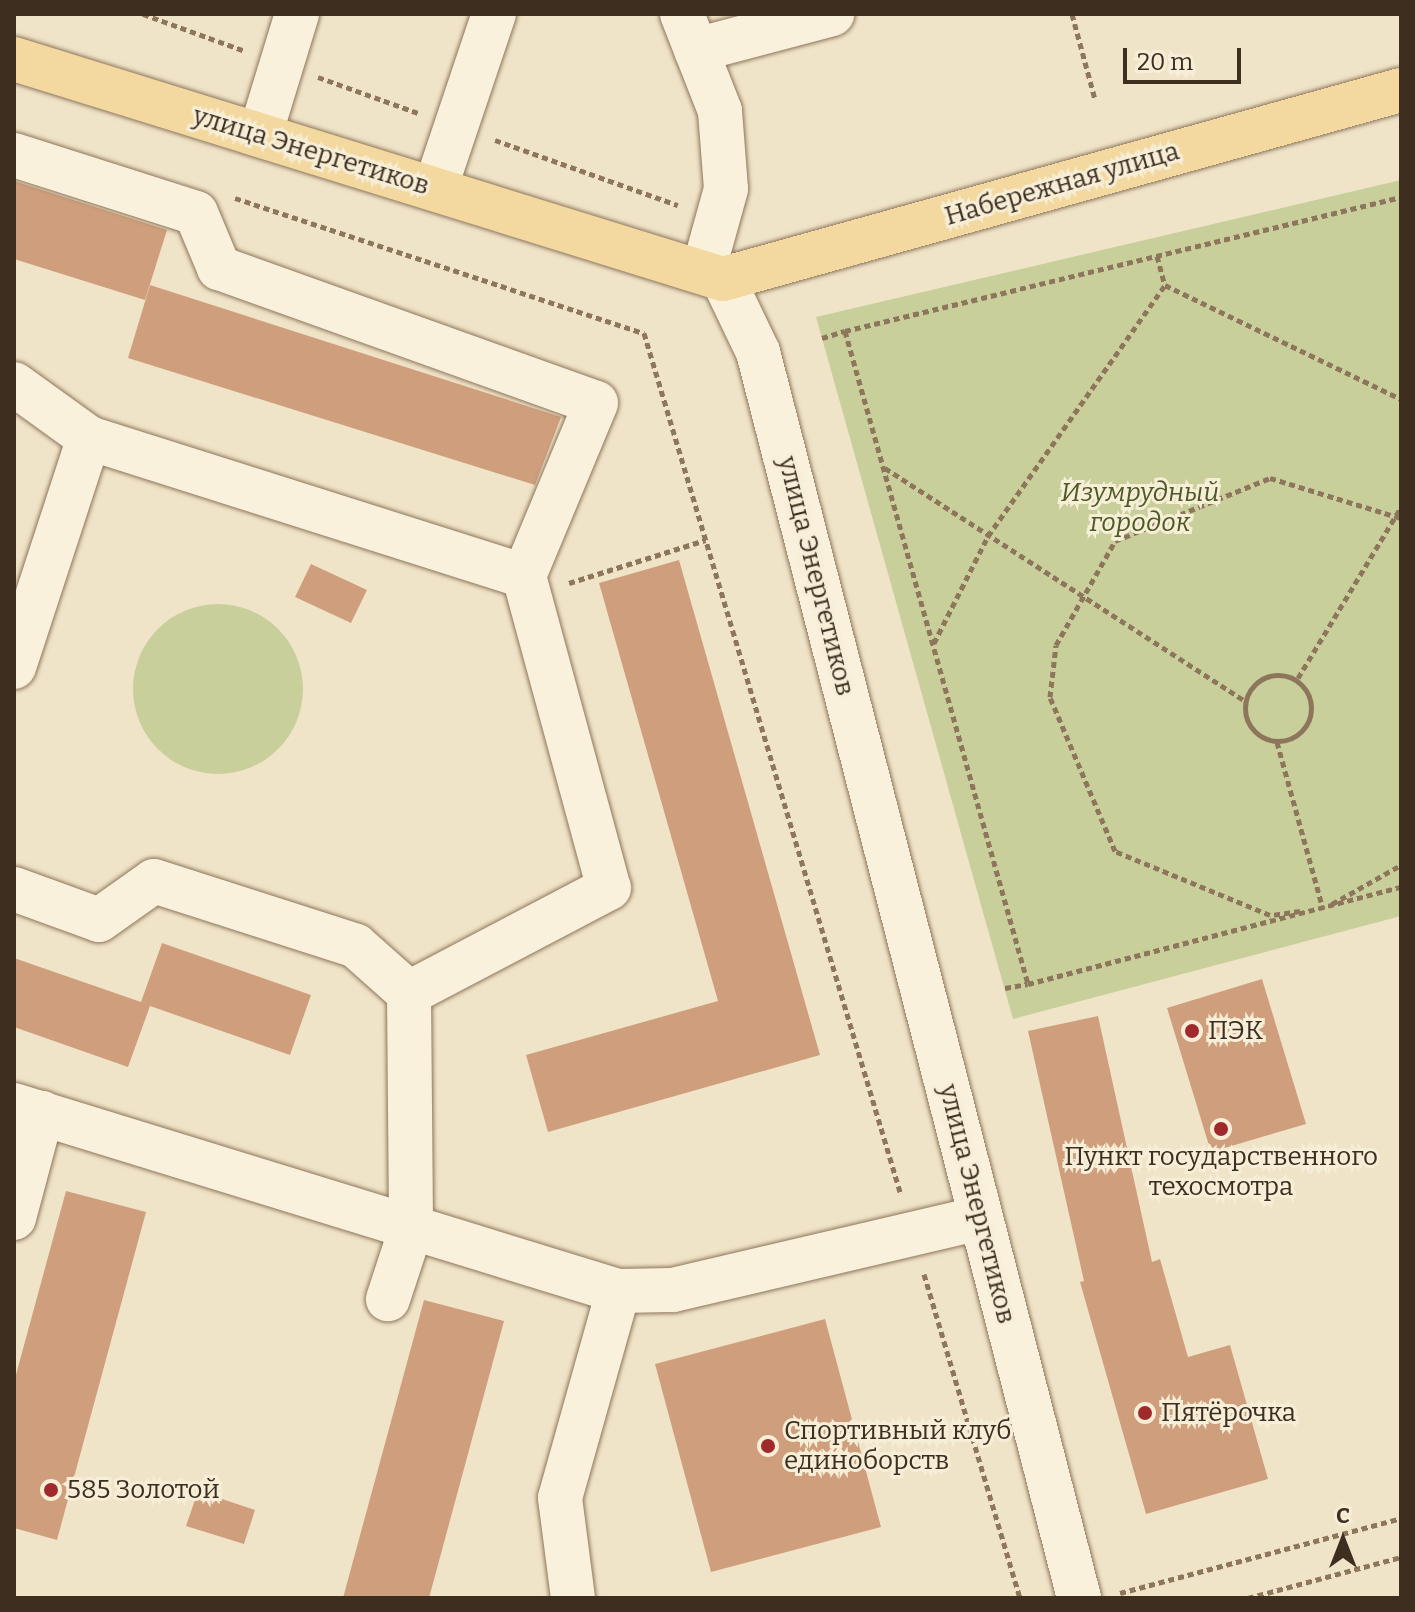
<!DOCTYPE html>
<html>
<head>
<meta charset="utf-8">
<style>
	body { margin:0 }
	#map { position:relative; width:1415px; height:1612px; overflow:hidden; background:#f0e4c8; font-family:Bitter,serif }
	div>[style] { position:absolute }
	.green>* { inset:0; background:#c9cf9b }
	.round { border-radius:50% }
	.building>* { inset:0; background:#cf9f7d }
	.path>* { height:5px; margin-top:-2.5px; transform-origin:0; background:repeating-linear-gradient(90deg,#8d765c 0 6px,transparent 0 10px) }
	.path>.ring { margin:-2.5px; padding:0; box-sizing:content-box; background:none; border:5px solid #8d765c; border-radius:50% }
	.roads { filter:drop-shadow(0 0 2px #8d765c) drop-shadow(0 0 2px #8d765c) }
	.minor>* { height:44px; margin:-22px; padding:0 22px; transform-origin:22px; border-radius:22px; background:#faf1dc }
	.major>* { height:44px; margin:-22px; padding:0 22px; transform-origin:22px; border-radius:22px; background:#f3d9a0 }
	.dots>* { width:22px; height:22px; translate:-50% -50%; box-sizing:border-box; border:4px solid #f7eed8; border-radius:50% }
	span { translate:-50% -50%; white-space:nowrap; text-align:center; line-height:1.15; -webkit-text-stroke:6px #f7eed8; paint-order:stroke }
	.street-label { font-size:26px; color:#3d2e20 }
	.park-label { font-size:26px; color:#4d5a26; font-style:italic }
	.poi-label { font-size:26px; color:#3d2e20 }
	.left { translate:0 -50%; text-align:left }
	.frame { position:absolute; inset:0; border:16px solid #3d2e20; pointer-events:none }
	.north { position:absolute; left:1303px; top:1500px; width:80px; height:80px; -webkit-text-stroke:6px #f7eed8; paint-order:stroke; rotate:0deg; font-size:22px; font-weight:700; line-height:32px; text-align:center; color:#3d2e20 }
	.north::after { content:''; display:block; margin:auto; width:28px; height:36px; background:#3d2e20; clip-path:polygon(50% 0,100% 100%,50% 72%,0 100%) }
	.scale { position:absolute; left:1123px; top:48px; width:118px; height:36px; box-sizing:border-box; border:4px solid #3d2e20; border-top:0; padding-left:10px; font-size:24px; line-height:28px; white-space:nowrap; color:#3d2e20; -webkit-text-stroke:6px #f7eed8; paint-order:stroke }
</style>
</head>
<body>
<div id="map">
	<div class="green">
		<div style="clip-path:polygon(1401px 180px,1401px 916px,1013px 1019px,816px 317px)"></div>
		<div class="round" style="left:133px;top:604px;width:170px;height:170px"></div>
	</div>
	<div class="building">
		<div style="clip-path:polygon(14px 181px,167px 230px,145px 300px,14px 259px)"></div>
		<div style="clip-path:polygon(150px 285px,561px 417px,535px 485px,128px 358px)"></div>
		<div style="clip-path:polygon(679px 560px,820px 1055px,548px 1132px,526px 1055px,718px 1001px,599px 583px)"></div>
		<div style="clip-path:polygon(311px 564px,367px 590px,351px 623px,295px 597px)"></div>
		<div style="clip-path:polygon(162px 943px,311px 995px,290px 1055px,150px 1006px,128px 1067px,14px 1027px,14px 958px,141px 1002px)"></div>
		<div style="clip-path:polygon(1262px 979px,1306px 1124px,1211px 1152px,1167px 1008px)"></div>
		<div style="clip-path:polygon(1098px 1016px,1152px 1262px,1160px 1259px,1188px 1357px,1230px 1345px,1268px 1479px,1146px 1514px,1080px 1282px,1084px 1281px,1028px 1031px)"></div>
		<div style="clip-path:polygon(66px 1191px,146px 1212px,57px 1540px,14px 1528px,14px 1382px)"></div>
		<div style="clip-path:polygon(424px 1300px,504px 1321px,429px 1598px,343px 1598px)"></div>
		<div style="clip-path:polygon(825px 1319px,881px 1527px,711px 1572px,655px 1364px)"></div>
		<div style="clip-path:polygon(198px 1491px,255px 1510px,244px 1544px,186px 1526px)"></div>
	</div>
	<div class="path">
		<div style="left:143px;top:14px;width:109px;rotate:19.9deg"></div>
		<div style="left:1072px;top:14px;width:88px;rotate:74.9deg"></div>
		<div style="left:318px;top:77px;width:106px;rotate:19.8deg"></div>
		<div style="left:495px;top:140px;width:194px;rotate:19.6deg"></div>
		<div style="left:235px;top:198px;width:431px;rotate:18.3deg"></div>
		<div style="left:644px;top:333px;width:899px;rotate:73.4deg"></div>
		<div style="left:1157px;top:256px;width:30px;rotate:75deg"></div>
		<div style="left:1165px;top:285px;width:262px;rotate:25.8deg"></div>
		<div style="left:845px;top:331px;width:572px;rotate:-13.55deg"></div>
		<div style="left:822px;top:338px;width:24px;rotate:-17deg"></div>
		<div style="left:845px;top:331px;width:678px;rotate:74.34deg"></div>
		<div style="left:1028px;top:984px;width:385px;rotate:-14.6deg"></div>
		<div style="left:885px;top:468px;width:429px;rotate:32.9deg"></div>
		<div style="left:569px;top:583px;width:143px;rotate:-17.5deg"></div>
		<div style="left:934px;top:643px;width:120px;rotate:-63.2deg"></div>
		<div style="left:988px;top:536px;width:307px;rotate:-54.8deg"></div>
		<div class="ring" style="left:1245px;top:675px;width:61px;height:61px"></div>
		<div style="left:1298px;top:678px;width:200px;rotate:-58.9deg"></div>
		<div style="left:1277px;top:742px;width:173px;rotate:74.6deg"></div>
		<div style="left:1332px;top:904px;width:79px;rotate:-29.5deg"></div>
		<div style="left:1300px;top:911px;width:30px;rotate:172deg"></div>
		<div style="left:1270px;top:915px;width:168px;rotate:-157.6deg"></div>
		<div style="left:1115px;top:851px;width:167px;rotate:-112.9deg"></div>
		<div style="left:1050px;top:697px;width:52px;rotate:-83.4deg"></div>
		<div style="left:1056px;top:645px;width:120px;rotate:-60.4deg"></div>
		<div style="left:1115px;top:541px;width:167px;rotate:-22.1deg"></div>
		<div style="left:1270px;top:478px;width:137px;rotate:17deg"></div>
		<div style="left:1005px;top:988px;width:23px;rotate:-10deg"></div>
		<div style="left:924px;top:1274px;width:338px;rotate:73.5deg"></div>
		<div style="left:1120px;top:1593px;width:291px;rotate:-14.9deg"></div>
		<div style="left:1248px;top:1598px;width:158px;rotate:-15deg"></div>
	</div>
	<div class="roads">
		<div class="minor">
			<div style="left:682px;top:14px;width:104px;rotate:68.6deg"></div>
			<div style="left:720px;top:111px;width:78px;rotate:85.6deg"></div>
			<div style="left:726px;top:189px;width:86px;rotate:105.5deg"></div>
			<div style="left:696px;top:50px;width:141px;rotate:-14.8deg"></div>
			<div style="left:260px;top:135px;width:127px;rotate:-73deg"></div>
			<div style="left:14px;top:155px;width:191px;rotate:17.7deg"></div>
			<div style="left:196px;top:213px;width:60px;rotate:67.3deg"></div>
			<div style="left:219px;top:268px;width:400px;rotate:19.7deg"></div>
			<div style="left:596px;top:403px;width:187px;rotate:112.6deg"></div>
			<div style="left:435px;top:189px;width:185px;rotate:-71.4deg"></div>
			<div style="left:723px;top:279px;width:81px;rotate:64.4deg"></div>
			<div style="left:758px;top:352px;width:1287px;rotate:75.55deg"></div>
			<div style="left:14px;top:384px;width:92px;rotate:35.8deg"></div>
			<div style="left:89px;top:438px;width:456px;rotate:17.6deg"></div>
			<div style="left:524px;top:576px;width:323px;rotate:74.8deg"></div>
			<div style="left:609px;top:888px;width:226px;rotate:152.3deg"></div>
			<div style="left:409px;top:993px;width:236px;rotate:89.5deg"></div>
			<div style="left:411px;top:1229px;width:74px;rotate:108.2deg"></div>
			<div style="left:14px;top:667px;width:241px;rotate:-71.9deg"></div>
			<div style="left:14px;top:889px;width:90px;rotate:20deg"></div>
			<div style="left:99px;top:920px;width:67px;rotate:-35.3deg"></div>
			<div style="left:154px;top:881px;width:212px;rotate:17.8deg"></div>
			<div style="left:356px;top:946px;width:71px;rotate:41.6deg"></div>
			<div style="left:14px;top:1105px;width:632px;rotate:17.12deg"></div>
			<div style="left:618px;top:1291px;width:55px;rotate:-1deg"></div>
			<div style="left:673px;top:1290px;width:316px;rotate:-13.2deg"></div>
			<div style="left:14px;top:1218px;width:109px;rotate:-75.1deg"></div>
			<div style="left:573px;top:1598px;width:101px;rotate:-97.4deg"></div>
			<div style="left:560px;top:1498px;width:215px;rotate:-74.3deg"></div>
		</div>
		<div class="major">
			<div style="left:14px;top:59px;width:742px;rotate:17.24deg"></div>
			<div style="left:723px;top:279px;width:704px;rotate:-15.58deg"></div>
		</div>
	</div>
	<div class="dots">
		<div style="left:1192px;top:1031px;background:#9e2a2b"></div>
		<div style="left:1221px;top:1129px;background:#9e2a2b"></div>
		<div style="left:1145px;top:1413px;background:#9e2a2b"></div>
		<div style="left:768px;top:1446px;background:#9e2a2b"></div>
		<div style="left:51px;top:1490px;background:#9e2a2b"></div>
	</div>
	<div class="street-label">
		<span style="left:311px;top:151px;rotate:17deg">улица Энергетиков</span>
		<span style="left:1062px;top:184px;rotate:-16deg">Набережная улица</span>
		<span style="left:816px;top:576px;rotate:76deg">улица Энергетиков</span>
		<span style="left:977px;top:1204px;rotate:76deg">улица Энергетиков</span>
	</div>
	<div class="park-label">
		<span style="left:1140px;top:508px">Изумрудный<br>городок</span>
	</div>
	<div class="poi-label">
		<span class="left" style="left:1208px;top:1031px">ПЭК</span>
		<span style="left:1221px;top:1172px">Пункт государственного<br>техосмотра</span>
		<span class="left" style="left:1161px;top:1413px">Пятёрочка</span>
		<span class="left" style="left:784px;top:1446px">Спортивный клуб<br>единоборств</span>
		<span class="left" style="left:67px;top:1490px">585 Золотой</span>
	</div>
	<div class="frame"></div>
	<div class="north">С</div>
	<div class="scale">20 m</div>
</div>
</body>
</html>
